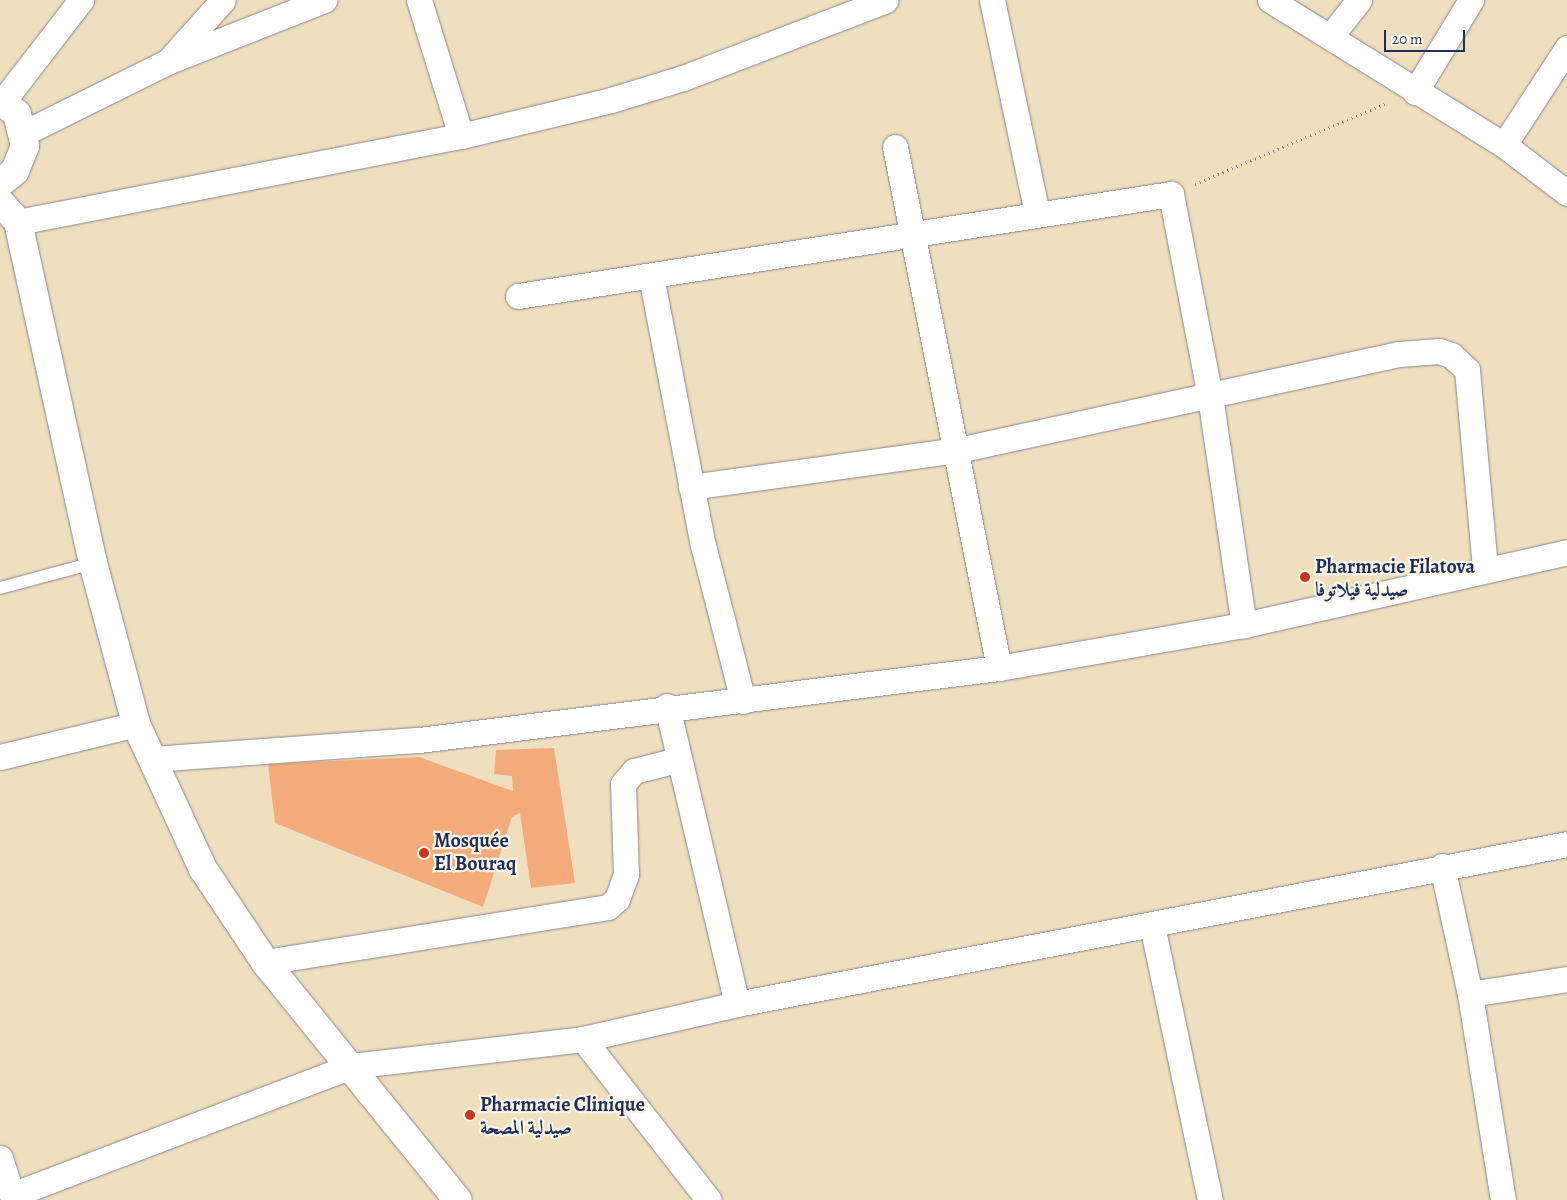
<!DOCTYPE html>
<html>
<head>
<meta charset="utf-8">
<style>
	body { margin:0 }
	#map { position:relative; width:1567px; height:1200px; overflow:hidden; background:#f0dfbe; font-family:Alegreya,Amiri,serif }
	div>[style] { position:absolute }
	.building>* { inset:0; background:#f3ab7b }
	.path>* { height:3px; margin-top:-1.5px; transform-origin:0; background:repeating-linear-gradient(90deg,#86878e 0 1px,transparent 0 5px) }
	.roads { filter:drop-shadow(0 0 1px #86878e) drop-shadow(0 0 1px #86878e) }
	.lane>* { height:12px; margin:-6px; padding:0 6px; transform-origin:6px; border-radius:6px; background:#fff }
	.street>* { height:25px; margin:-12.5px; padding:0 12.5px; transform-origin:12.5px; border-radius:12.5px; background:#fff }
	.secondary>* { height:28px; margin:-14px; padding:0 14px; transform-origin:14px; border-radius:14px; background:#fff }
	.dots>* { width:14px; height:14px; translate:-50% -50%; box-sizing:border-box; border:2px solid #fcf5e5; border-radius:50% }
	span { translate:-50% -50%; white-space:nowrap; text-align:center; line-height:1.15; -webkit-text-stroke:4.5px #fcf5e5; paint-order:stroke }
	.poi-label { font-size:20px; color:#1b2f5e; font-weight:700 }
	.left { translate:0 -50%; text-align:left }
	.scale { position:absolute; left:1384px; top:30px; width:81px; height:22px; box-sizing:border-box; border:2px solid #1b2f5e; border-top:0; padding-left:6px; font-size:15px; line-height:18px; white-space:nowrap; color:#1b2f5e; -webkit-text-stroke:4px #fcf5e5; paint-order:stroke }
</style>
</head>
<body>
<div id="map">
	<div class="building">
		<div style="clip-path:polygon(554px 748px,575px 883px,531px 888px,520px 813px,512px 817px,483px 907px,275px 823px,268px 764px,419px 757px,513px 791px,512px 776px,494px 774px,496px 750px)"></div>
	</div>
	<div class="path">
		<div style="left:1195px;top:184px;width:208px;rotate:-22.9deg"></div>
	</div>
	<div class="roads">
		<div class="lane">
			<div style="left:0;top:588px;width:96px;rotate:-15deg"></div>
		</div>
		<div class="street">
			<div style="left:419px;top:0;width:142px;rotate:72.8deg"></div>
			<div style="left:992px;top:0;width:218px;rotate:78.1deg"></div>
			<div style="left:1270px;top:0;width:275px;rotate:31.8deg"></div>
			<div style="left:1504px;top:145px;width:79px;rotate:37.3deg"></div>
			<div style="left:1330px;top:37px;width:47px;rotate:-51.9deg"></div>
			<div style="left:172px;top:57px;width:76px;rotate:-48.2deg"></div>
			<div style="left:1415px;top:92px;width:108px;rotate:-58.7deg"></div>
			<div style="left:3px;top:101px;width:128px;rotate:-52.3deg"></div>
			<div style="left:24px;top:133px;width:162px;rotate:-26.4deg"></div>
			<div style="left:169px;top:61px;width:167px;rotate:-21.5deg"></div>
			<div style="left:1504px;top:145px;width:116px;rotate:-57deg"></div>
			<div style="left:895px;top:147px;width:531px;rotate:78.71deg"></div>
			<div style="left:18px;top:222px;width:451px;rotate:-11deg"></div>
			<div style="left:461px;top:136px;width:154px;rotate:-13.5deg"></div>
			<div style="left:611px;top:100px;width:75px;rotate:-17deg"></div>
			<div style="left:683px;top:78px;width:217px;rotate:-21deg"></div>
			<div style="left:651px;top:276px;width:274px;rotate:79.1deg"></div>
			<div style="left:703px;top:545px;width:161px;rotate:75.6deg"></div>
			<div style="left:518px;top:296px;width:661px;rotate:-8.88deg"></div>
			<div style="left:1171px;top:194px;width:206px;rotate:79.1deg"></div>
			<div style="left:1210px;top:396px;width:232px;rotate:81.6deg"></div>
			<div style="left:691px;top:487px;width:270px;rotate:-7.9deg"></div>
			<div style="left:958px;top:450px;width:451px;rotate:-12.3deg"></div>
			<div style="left:1399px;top:354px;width:40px;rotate:-4.3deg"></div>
			<div style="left:1439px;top:351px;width:13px;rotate:18deg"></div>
			<div style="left:1451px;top:355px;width:22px;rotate:43deg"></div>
			<div style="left:1467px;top:370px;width:200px;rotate:84.8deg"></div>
			<div style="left:667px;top:706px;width:306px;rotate:76.8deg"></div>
			<div style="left:0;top:757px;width:140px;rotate:-13.6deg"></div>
			<div style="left:152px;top:759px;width:268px;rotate:-4.1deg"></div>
			<div style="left:419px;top:740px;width:584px;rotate:-7.08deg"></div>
			<div style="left:999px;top:668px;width:249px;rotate:-10deg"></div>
			<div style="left:1244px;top:625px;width:331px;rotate:-12.7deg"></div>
			<div style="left:1442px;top:866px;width:131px;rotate:77.7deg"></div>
			<div style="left:1470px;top:994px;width:209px;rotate:80.9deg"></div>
			<div style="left:1152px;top:925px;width:281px;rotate:78.1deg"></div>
			<div style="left:265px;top:962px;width:347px;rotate:-9.1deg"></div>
			<div style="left:608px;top:907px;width:12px;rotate:-42deg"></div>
			<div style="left:617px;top:899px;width:27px;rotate:-70deg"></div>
			<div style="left:626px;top:874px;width:90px;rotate:-91.9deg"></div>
			<div style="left:623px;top:784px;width:17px;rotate:-50deg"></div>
			<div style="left:634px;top:771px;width:44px;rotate:-14.3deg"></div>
			<div style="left:1470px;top:994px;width:98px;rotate:-8.8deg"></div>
			<div style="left:583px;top:1039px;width:204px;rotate:52deg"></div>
			<div style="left:0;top:1158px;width:39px;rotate:72deg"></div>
			<div style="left:12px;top:1195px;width:363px;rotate:-20.8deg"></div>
			<div style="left:351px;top:1066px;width:234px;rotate:-6.6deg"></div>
			<div style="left:583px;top:1039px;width:158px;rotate:-12.8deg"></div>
			<div style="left:737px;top:1004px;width:845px;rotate:-10.91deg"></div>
		</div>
		<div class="secondary">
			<div style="left:0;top:100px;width:22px;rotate:39deg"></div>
			<div style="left:17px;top:114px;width:33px;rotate:76deg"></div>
			<div style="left:25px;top:146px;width:27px;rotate:112deg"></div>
			<div style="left:15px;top:171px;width:19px;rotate:141deg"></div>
			<div style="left:0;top:202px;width:27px;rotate:48deg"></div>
			<div style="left:18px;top:222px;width:349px;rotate:77.6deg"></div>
			<div style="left:93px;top:563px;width:167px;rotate:75deg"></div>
			<div style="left:136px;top:724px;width:160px;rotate:65.2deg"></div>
			<div style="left:203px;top:869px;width:112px;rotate:56.3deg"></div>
			<div style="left:265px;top:962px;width:306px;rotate:51deg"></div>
		</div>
	</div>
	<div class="dots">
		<div style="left:1305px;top:577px;background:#c8321e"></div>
		<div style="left:424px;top:853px;background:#c8321e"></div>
		<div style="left:470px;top:1115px;background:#c8321e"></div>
	</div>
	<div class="poi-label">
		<span class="left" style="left:1315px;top:578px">Pharmacie Filatova<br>صيدلية فيلاتوفا</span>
		<span class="left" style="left:434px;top:852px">Mosquée<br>El Bouraq</span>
		<span class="left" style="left:480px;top:1116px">Pharmacie Clinique<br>صيدلية المصحة</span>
	</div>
	<div class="scale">20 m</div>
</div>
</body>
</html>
